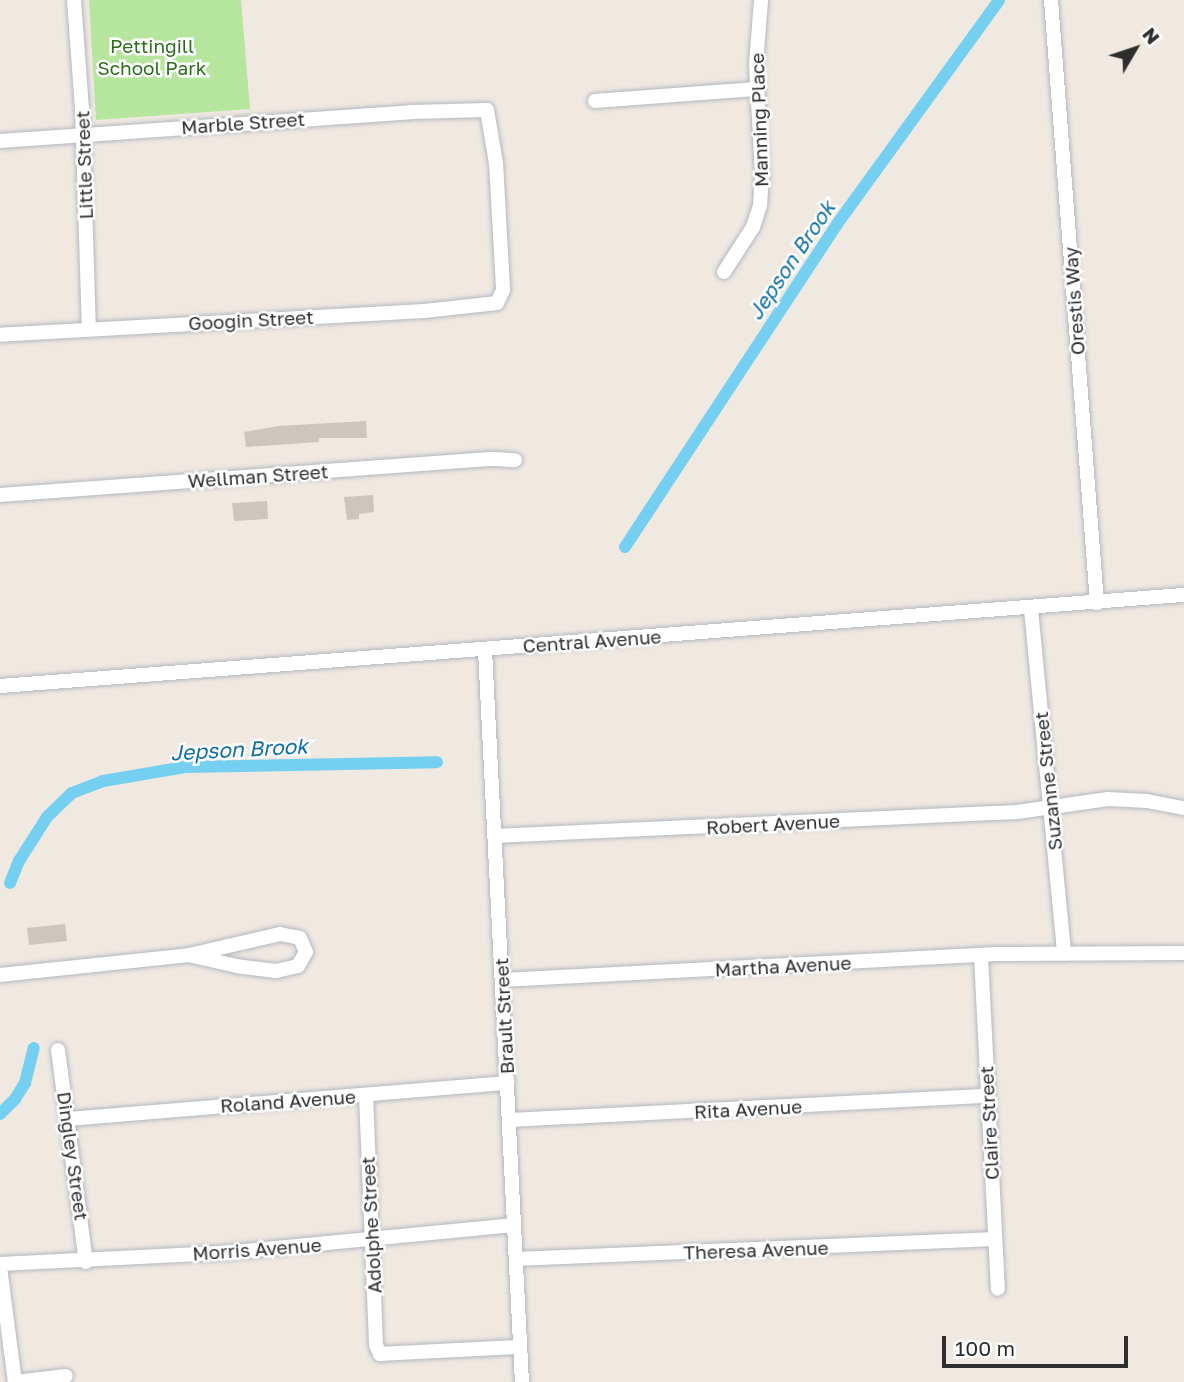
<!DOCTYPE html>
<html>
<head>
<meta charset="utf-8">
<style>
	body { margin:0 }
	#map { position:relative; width:1184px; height:1382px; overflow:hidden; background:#efe9e1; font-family:"Golos Text",sans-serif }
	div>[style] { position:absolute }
	.green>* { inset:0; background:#b6e59e }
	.canal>* { height:12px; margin:-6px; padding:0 6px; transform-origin:6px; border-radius:6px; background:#75cff0 }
	.building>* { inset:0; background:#cbc7bf }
	.roads { filter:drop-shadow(0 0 2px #b4b7c1) drop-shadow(0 0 2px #b4b7c1) }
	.street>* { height:14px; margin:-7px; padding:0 7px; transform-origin:7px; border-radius:7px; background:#fff }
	span { translate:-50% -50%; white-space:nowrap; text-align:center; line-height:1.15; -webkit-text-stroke:5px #fff; paint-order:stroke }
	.park-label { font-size:19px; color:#2c6e1b }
	.street-label { font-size:19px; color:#2e2e2e }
	.water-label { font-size:21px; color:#0d6fa3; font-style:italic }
	.north { position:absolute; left:1100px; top:14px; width:70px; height:70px; -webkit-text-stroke:5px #fff; paint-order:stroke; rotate:51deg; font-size:19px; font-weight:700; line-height:28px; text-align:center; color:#2e2e2e }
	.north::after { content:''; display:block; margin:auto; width:24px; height:32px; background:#2e2e2e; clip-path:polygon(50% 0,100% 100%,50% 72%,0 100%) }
	.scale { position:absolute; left:942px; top:1336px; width:186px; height:32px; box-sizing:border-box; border:4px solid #2e2e2e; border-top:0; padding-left:9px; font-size:21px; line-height:24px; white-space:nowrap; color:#2e2e2e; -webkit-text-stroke:5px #fff; paint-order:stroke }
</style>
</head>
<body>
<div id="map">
	<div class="green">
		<div style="clip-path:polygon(89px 0,241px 0,250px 109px,96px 120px)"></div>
	</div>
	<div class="canal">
		<div style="left:625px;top:547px;width:391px;rotate:-56.7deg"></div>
		<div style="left:840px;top:220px;width:271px;rotate:-54.1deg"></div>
		<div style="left:10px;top:883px;width:24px;rotate:-68deg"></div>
		<div style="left:19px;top:861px;width:52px;rotate:-57.5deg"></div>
		<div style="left:47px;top:817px;width:35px;rotate:-44deg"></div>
		<div style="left:72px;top:793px;width:33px;rotate:-21deg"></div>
		<div style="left:103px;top:781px;width:83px;rotate:-9.7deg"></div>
		<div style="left:185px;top:767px;width:252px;rotate:-1.1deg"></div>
		<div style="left:0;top:1114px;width:21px;rotate:-45deg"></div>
		<div style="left:15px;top:1099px;width:19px;rotate:-58deg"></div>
		<div style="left:25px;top:1083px;width:36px;rotate:-76deg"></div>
	</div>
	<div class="building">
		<div style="clip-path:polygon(366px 421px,367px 438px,319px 438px,319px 442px,246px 447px,244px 432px,278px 426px)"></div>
		<div style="clip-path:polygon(373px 495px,374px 512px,359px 514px,359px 519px,347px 520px,344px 497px)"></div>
		<div style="clip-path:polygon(267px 501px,268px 519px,234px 521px,232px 503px)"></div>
		<div style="clip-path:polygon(65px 924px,67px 941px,29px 945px,27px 928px)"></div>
	</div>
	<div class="roads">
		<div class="street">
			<div style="left:74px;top:0;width:109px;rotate:85.8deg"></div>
			<div style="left:82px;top:109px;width:220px;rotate:88.2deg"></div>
			<div style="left:1051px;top:0;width:605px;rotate:85.64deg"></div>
			<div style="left:595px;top:101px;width:161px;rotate:-4.3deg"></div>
			<div style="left:0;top:141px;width:412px;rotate:-4deg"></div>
			<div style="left:411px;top:112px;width:76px;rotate:-1.5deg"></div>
			<div style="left:487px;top:110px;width:54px;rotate:80.4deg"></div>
			<div style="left:496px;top:163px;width:127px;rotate:86.8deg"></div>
			<div style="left:503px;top:290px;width:14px;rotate:115deg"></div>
			<div style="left:497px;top:303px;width:73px;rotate:173.7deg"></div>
			<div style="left:424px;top:311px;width:425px;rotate:176.8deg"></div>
			<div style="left:724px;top:272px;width:54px;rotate:-57.2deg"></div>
			<div style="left:753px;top:227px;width:23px;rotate:-72deg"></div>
			<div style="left:760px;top:205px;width:30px;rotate:-86deg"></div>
			<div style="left:762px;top:175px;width:111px;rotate:-93.1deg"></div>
			<div style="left:756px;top:64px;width:64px;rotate:-85.5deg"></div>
			<div style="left:0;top:495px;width:494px;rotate:-4.2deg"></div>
			<div style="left:493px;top:459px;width:22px;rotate:3deg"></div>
			<div style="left:1031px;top:609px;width:346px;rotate:84.5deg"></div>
			<div style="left:485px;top:650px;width:733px;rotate:87.11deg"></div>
			<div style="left:0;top:686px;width:1187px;rotate:-4.4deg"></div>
			<div style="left:494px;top:836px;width:524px;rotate:-2.63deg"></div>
			<div style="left:1017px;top:812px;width:92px;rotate:-8.1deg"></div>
			<div style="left:1108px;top:799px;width:39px;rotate:3deg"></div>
			<div style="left:1147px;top:801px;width:38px;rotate:11deg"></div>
			<div style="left:981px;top:956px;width:333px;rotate:87.1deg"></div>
			<div style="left:0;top:975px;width:190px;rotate:-6deg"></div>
			<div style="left:189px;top:955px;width:93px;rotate:-13deg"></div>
			<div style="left:280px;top:934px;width:20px;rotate:11deg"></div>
			<div style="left:300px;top:938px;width:15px;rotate:67deg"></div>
			<div style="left:306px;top:952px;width:16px;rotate:120deg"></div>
			<div style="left:298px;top:966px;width:23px;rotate:167deg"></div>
			<div style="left:276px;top:971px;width:39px;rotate:-173deg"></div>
			<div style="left:237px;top:966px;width:49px;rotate:-167.1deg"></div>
			<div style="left:502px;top:980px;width:495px;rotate:-3deg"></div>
			<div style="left:996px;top:954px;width:188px;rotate:-0.3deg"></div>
			<div style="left:58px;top:1050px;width:214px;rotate:82.5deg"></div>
			<div style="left:366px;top:1095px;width:250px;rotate:87.7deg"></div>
			<div style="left:376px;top:1345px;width:10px;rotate:66deg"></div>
			<div style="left:380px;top:1354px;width:140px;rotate:-2.9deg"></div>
			<div style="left:68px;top:1119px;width:441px;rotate:-4.7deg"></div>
			<div style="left:510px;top:1120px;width:478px;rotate:-2.9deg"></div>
			<div style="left:516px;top:1259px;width:479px;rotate:-2.4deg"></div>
			<div style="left:0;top:1264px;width:234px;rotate:-2.9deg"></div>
			<div style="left:234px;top:1252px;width:281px;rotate:-5.5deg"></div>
			<div style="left:0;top:1267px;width:116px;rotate:82.6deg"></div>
			<div style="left:15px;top:1382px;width:51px;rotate:-6.7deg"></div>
		</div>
	</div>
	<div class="park-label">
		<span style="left:152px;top:57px">Pettingill<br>School Park</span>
	</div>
	<div class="street-label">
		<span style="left:759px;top:120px;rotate:-92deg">Manning Place</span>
		<span style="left:243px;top:123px;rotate:-4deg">Marble Street</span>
		<span style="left:84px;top:165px;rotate:-92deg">Little Street</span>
		<span style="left:1074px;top:301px;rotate:-94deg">Orestis Way</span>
		<span style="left:251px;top:320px;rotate:-3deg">Googin Street</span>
		<span style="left:258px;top:476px;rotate:-4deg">Wellman Street</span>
		<span style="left:592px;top:641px;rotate:-4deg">Central Avenue</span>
		<span style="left:1048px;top:781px;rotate:-96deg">Suzanne Street</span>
		<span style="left:773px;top:824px;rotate:-3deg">Robert Avenue</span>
		<span style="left:783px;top:966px;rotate:-3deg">Martha Avenue</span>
		<span style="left:504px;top:1016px;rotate:-93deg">Brault Street</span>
		<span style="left:288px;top:1101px;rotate:-4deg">Roland Avenue</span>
		<span style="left:748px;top:1109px;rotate:-3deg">Rita Avenue</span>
		<span style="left:989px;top:1123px;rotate:-93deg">Claire Street</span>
		<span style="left:73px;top:1156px;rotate:82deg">Dingley Street</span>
		<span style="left:371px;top:1225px;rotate:-93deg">Adolphe Street</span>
		<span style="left:257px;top:1249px;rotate:-4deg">Morris Avenue</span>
		<span style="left:756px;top:1250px;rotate:-2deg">Theresa Avenue</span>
	</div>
	<div class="water-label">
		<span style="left:791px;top:260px;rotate:-56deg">Jepson Brook</span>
		<span style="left:239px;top:749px;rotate:-3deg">Jepson Brook</span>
	</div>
	<div class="north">N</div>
	<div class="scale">100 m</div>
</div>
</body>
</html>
